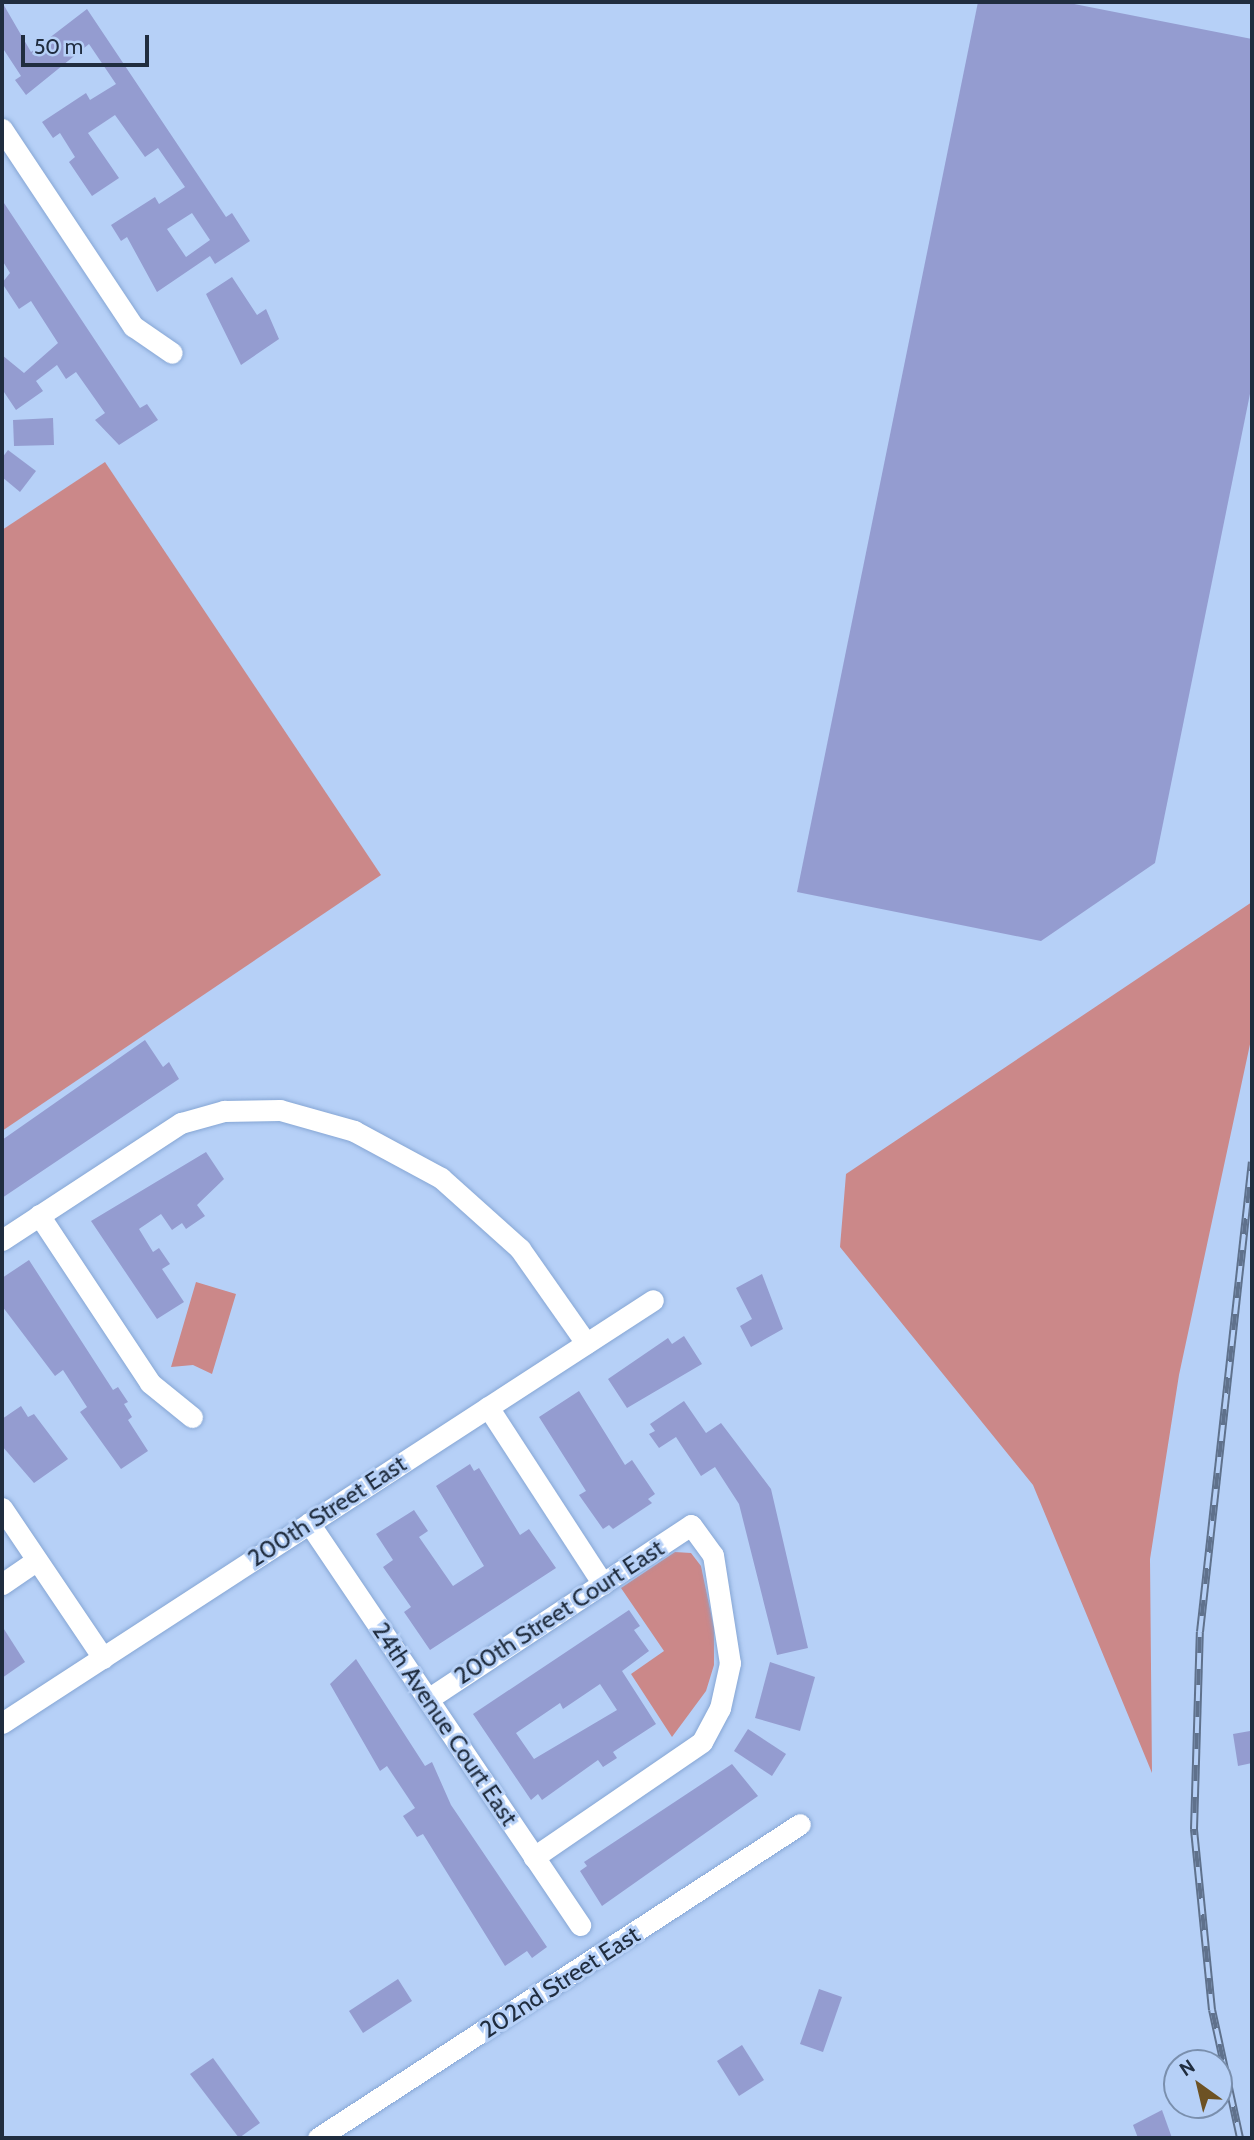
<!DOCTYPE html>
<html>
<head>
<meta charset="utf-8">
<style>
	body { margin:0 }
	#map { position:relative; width:1254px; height:2140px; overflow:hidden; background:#b6d0f7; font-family:Cabin,sans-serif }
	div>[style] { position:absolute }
	.green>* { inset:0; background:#cb8889 }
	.building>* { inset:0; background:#949cd0 }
	.roads { filter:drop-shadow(0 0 2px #86a6d4) drop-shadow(0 0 2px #86a6d4) }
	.street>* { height:21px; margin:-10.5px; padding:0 10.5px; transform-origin:10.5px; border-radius:10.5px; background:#fff }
	.rail>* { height:8px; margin-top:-4px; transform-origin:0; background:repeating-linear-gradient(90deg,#b6d0f7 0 16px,#5f718c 0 32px); box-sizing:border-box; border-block:2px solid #5f718c }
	span { translate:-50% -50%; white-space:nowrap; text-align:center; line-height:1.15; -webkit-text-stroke:6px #b6d0f7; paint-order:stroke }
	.street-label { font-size:24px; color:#202d3f }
	.frame { position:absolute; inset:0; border:4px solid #202d3f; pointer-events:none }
	.north { position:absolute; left:1163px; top:2049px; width:70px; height:70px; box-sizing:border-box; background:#b6d0f7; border:2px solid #7a8fad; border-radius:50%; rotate:326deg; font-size:19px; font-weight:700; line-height:28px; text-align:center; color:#202d3f }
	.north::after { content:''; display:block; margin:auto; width:24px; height:32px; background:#6d5224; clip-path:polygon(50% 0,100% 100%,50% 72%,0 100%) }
	.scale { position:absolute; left:21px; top:35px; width:128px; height:32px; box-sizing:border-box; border:4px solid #202d3f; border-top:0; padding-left:9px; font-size:21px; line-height:24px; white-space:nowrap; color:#202d3f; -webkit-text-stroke:5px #b6d0f7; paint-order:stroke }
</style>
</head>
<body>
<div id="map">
	<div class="green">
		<div style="clip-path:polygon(105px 462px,381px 875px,2px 1131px,2px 530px)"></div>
		<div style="clip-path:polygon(1252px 902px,1252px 1035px,1179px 1375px,1150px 1559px,1152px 1773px,1033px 1485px,840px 1247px,846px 1174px)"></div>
		<div style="clip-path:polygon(196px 1282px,236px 1294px,212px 1374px,193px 1365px,171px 1367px)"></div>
		<div style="clip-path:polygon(675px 1552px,691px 1553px,701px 1566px,714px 1628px,714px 1665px,706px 1691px,672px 1737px,631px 1674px,664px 1651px,621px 1588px)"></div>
	</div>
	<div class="building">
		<div style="clip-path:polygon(evenodd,2px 2px,31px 52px,87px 9px,226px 217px,232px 213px,250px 241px,215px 264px,210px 256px,157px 292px,127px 237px,121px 241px,111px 225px,155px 197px,159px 204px,185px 187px,158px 148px,145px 157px,115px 115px,88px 133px,119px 178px,92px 196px,69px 162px,75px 157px,60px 133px,53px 138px,42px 122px,86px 93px,90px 100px,116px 84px,89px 44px,26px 95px,15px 80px,21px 76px,2px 47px,2px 2px,192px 213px,210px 240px,186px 257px,167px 229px,192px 213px)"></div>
		<div style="clip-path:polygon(978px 2px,1064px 2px,1252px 39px,1252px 384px,1155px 863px,1041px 941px,797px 892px)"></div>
		<div style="clip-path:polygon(2px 200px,140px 408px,147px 404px,158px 420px,119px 445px,95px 420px,105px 413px,76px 372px,66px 379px,57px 365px,36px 381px,43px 391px,16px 410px,2px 389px,2px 355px,24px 373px,58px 343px,31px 301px,19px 309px,2px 283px,10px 273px,2px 260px)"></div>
		<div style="clip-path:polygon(232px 277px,257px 315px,266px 309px,279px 339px,241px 365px,206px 294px)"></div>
		<div style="clip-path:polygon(53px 418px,54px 445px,14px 446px,13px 420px)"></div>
		<div style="clip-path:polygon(8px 450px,36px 471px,20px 492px,2px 477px,2px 458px)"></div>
		<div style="clip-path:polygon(145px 1040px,163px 1067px,169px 1062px,179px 1079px,2px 1198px,2px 1140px)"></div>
		<div style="clip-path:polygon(206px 1152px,224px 1179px,197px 1205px,205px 1216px,186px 1229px,182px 1223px,172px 1230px,161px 1214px,139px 1229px,153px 1252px,159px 1248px,170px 1264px,162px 1269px,184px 1302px,157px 1319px,91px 1221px)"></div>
		<div style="clip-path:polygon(29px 1260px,113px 1390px,118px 1387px,128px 1402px,124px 1404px,132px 1417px,128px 1420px,148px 1451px,121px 1469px,80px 1412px,87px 1407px,63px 1370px,55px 1376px,2px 1306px,2px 1278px)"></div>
		<div style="clip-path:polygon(762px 1274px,783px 1329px,751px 1347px,740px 1326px,752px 1319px,736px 1288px)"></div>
		<div style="clip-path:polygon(684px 1336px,702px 1364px,627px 1408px,608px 1379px,668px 1338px,672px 1344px)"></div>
		<div style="clip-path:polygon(579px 1391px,625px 1465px,632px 1460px,655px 1494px,648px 1499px,652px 1503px,613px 1529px,609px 1525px,603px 1529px,579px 1495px,586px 1491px,539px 1417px)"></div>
		<div style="clip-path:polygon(684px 1401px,706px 1433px,721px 1423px,771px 1489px,808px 1648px,777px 1655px,739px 1504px,715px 1467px,701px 1476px,676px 1437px,659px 1448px,649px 1434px,655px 1431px,650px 1424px)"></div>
		<div style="clip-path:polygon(21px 1406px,28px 1417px,34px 1414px,68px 1459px,34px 1483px,2px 1446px,2px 1419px)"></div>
		<div style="clip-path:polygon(470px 1464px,474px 1471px,479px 1468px,520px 1535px,529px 1529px,556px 1568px,430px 1650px,404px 1612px,411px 1607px,383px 1567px,393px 1560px,376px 1534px,414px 1510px,428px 1531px,419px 1537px,453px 1586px,484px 1566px,436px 1486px)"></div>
		<div style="clip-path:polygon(evenodd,629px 1610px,640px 1626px,634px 1630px,649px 1651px,622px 1671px,656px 1724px,613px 1752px,617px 1758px,603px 1767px,598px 1760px,542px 1800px,538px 1794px,531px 1800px,473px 1714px,629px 1610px,600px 1684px,617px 1710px,534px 1759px,516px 1733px,560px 1703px,563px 1709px,600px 1684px)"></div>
		<div style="clip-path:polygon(2px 1626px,25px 1662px,2px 1678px)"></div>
		<div style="clip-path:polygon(356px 1659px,425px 1766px,432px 1762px,451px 1805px,547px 1947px,532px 1958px,527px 1951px,505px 1966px,423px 1834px,417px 1837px,403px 1816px,415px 1808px,387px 1766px,380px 1771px,330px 1684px)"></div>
		<div style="clip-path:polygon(770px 1662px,815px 1677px,800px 1731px,755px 1718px)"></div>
		<div style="clip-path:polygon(748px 1729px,786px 1754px,772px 1776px,734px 1751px)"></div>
		<div style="clip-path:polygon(1250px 1731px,1252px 1763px,1238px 1766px,1233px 1734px)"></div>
		<div style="clip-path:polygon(732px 1764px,758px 1796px,602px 1906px,580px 1871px,587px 1866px,584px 1862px)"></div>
		<div style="clip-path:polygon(398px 1979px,412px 2001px,363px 2033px,349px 2011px)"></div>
		<div style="clip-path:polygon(819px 1989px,842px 1997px,823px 2052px,800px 2044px)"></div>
		<div style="clip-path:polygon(742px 2045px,764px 2080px,739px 2096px,717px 2061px)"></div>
		<div style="clip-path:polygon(213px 2058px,260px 2123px,239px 2138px,190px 2074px)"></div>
		<div style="clip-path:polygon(1162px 2110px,1172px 2138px,1138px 2138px,1133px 2125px)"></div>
	</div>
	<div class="roads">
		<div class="street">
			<div style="left:2px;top:129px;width:237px;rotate:56.4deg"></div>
			<div style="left:133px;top:326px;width:47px;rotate:34.7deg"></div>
			<div style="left:39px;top:1215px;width:201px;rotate:56.5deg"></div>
			<div style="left:150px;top:1383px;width:54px;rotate:39deg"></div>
			<div style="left:2px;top:1240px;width:214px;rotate:-33.2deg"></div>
			<div style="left:181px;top:1123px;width:45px;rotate:-15.6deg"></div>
			<div style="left:224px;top:1111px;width:56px;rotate:-1deg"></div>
			<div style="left:280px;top:1110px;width:77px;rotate:15.8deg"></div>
			<div style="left:354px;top:1131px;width:99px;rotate:28.4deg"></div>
			<div style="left:441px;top:1178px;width:106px;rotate:41.9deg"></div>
			<div style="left:520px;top:1249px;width:115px;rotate:54.9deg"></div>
			<div style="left:488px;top:1407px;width:211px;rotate:57deg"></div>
			<div style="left:2px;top:1508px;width:181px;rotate:56deg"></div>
			<div style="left:309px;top:1523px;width:485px;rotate:56deg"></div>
			<div style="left:2px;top:1584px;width:42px;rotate:-34.4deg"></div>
			<div style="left:428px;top:1699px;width:315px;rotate:-33.5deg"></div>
			<div style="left:691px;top:1525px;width:37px;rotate:54deg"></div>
			<div style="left:713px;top:1555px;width:109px;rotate:81.1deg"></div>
			<div style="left:730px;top:1663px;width:46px;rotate:102.5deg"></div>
			<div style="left:720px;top:1708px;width:38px;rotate:118deg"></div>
			<div style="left:702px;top:1742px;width:204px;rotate:145.6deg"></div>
			<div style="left:2px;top:1723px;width:776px;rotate:-33.01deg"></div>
			<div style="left:318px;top:2138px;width:575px;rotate:-33.08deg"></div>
		</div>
	</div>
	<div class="rail">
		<div style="left:1240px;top:2138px;width:131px;rotate:-102.3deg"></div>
		<div style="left:1212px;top:2010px;width:182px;rotate:-95.7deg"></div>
		<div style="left:1194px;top:1829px;width:197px;rotate:-88.3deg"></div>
		<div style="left:1200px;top:1632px;width:473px;rotate:-83.7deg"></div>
	</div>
	<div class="street-label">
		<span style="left:327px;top:1511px;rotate:-33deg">200th Street East</span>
		<span style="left:559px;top:1612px;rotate:-33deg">200th Street Court East</span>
		<span style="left:445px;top:1724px;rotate:56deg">24th Avenue Court East</span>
		<span style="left:560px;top:1982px;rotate:-33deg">202nd Street East</span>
	</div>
	<div class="frame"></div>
	<div class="north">N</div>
	<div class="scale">50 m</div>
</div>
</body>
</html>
